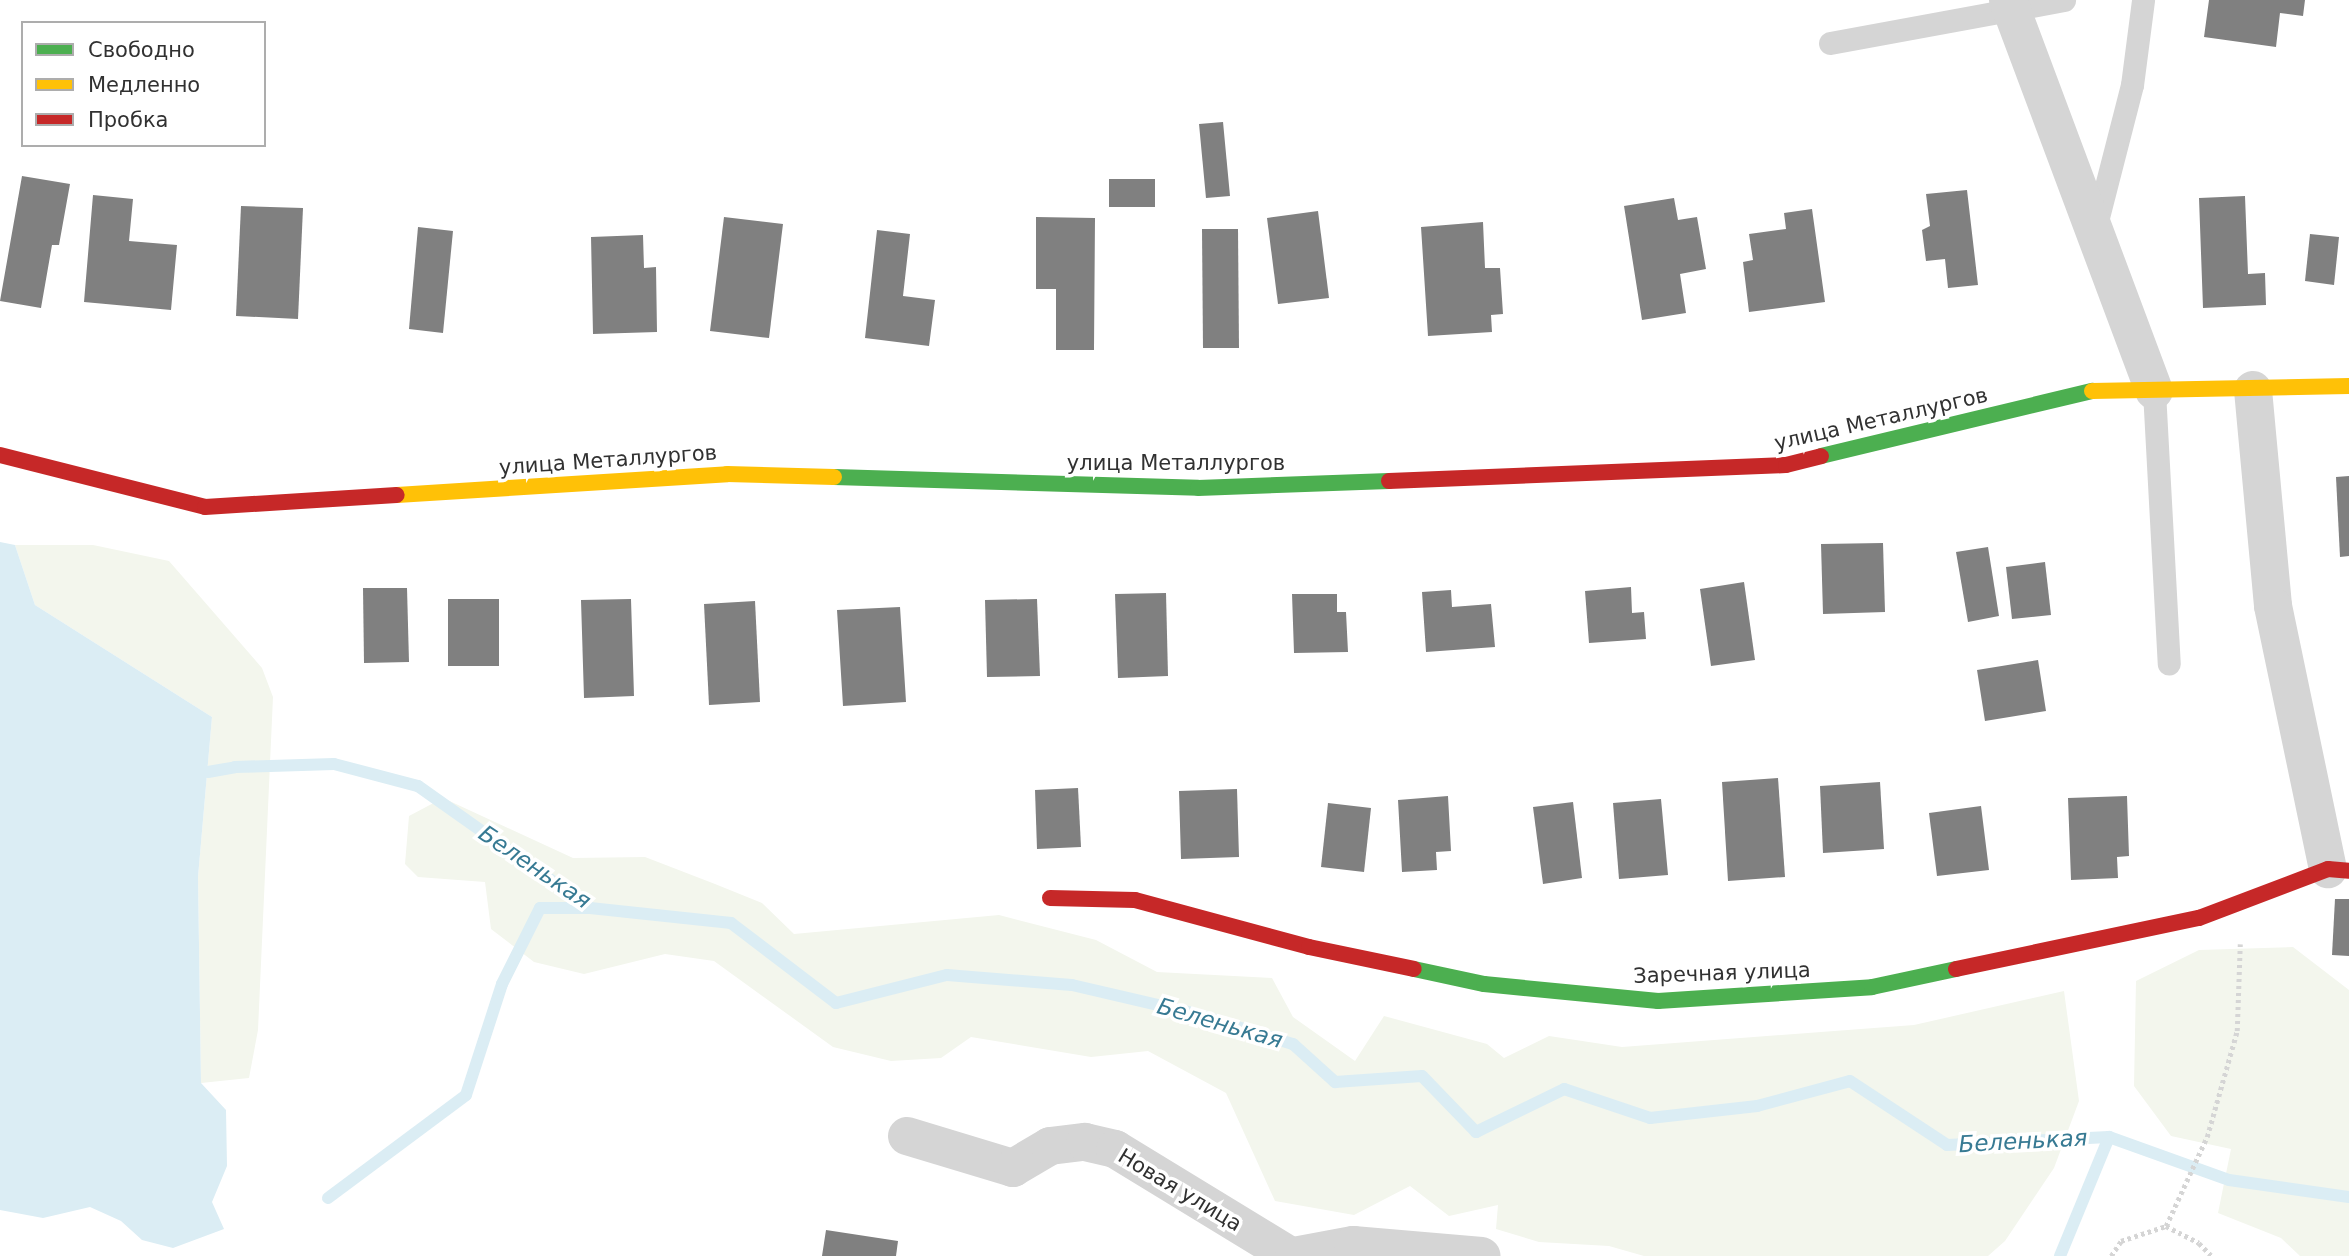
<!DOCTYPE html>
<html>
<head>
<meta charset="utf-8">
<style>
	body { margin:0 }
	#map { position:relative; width:2349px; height:1256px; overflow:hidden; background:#fff; font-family:"DejaVu Sans",sans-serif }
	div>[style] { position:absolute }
	.green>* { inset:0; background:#f3f6ed }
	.water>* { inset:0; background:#dbedf4 }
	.stream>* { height:12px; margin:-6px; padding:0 6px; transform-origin:6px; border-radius:6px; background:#dbedf4 }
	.building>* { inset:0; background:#808080 }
	.path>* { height:4.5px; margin-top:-2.25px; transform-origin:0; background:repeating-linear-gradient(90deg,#d5d5d5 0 3.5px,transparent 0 7px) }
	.lane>* { height:23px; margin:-11.5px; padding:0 11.5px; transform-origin:11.5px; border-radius:11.5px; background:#d5d5d5 }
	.street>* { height:38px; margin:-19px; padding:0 19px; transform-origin:19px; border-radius:19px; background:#d5d5d5 }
	.fast>* { height:16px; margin:-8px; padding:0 8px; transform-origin:8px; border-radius:8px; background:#4caf50 }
	.slow>* { height:16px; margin:-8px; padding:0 8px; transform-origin:8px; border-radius:8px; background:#ffc107 }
	.jam>* { height:16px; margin:-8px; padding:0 8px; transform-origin:8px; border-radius:8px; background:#c62828 }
	span { translate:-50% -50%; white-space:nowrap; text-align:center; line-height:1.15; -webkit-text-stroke:7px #fff; paint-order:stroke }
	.street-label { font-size:21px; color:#313131 }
	.water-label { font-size:23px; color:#377a93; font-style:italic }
	.legend { position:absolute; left:21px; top:21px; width:245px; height:126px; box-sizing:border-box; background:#fff; border:2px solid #adadad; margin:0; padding:9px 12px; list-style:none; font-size:21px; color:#313131 }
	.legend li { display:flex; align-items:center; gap:14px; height:35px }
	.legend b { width:35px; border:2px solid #adadad }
</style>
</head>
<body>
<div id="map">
	<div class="green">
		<div style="clip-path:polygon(15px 545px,93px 545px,169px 561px,262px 668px,273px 697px,258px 1030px,249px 1078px,201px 1083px,198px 877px,212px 717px,35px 605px)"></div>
		<div style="clip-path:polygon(443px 798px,573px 858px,645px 857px,715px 884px,762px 903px,794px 934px,999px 915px,1096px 940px,1157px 972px,1272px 978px,1293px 1017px,1355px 1061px,1384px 1016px,1487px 1044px,1504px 1058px,1549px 1036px,1622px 1047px,1914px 1025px,2064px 991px,2079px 1101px,2054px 1168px,2005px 1241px,1988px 1256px,1644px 1256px,1609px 1246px,1539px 1242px,1496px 1229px,1498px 1205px,1449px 1216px,1410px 1186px,1354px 1215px,1275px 1201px,1226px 1093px,1148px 1051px,1091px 1057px,971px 1037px,941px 1058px,891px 1061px,833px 1047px,714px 961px,665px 954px,584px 974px,534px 962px,491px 929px,485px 882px,418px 877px,405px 864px,409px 816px)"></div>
		<div style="clip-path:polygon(2293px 947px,2349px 990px,2349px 1256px,2300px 1256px,2281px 1238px,2218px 1213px,2231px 1149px,2171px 1136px,2134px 1086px,2136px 981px,2199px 950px)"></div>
	</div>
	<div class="water">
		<div style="clip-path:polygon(0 542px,15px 545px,35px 605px,212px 717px,198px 877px,201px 1083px,226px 1110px,227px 1166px,212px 1202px,224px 1229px,173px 1248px,142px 1240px,121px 1221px,90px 1207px,43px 1218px,0 1210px)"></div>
	</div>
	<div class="stream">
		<div style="left:208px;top:772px;width:27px;rotate:-10deg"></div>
		<div style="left:235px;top:767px;width:99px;rotate:-1.7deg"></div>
		<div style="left:334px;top:764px;width:87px;rotate:14.7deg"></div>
		<div style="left:418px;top:786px;width:211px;rotate:35.3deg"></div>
		<div style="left:590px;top:908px;width:142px;rotate:6.1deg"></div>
		<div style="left:731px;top:923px;width:132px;rotate:37.3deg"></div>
		<div style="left:836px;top:1003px;width:114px;rotate:-14.2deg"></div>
		<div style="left:947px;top:975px;width:125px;rotate:4.6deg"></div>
		<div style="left:1072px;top:985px;width:123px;rotate:13.1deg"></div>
		<div style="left:1192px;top:1013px;width:106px;rotate:17.1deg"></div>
		<div style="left:1293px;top:1044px;width:57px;rotate:42.1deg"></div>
		<div style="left:1335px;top:1082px;width:87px;rotate:-3.9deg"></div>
		<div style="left:1422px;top:1076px;width:78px;rotate:46deg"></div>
		<div style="left:1476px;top:1132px;width:98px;rotate:-26deg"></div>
		<div style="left:1564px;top:1089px;width:91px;rotate:18.6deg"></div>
		<div style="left:1650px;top:1118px;width:108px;rotate:-6.4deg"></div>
		<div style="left:1757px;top:1106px;width:96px;rotate:-15deg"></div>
		<div style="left:1850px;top:1081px;width:116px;rotate:33.4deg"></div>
		<div style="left:1947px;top:1145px;width:162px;rotate:-2.8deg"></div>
		<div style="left:2109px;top:1137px;width:127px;rotate:19.7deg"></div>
		<div style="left:2229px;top:1180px;width:121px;rotate:8.1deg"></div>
		<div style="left:328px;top:1198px;width:172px;rotate:-36.7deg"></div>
		<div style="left:466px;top:1095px;width:117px;rotate:-72deg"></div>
		<div style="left:502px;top:984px;width:85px;rotate:-63.4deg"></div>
		<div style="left:540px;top:908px;width:50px"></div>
		<div style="left:2060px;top:1256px;width:129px;rotate:-67.6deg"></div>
	</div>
	<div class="building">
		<div style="clip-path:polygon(2209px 0,2305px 0,2303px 16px,2280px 13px,2276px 47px,2204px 37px)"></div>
		<div style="clip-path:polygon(1223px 122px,1230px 196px,1206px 198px,1199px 124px)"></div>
		<div style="clip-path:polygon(22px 176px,70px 184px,59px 245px,52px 245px,41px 308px,0 301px)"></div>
		<div style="clip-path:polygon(1109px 179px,1155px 179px,1155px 207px,1109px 207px)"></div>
		<div style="clip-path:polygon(1967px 190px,1978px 285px,1948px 288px,1945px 259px,1926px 261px,1922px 230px,1930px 226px,1926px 194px)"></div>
		<div style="clip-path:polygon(93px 195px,133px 199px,129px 241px,177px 245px,171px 310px,84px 302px)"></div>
		<div style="clip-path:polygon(2245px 196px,2248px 274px,2265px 273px,2266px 305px,2203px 308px,2199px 198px)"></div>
		<div style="clip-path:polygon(1674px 198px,1678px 220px,1697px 217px,1706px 269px,1680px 274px,1686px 313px,1642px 320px,1624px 206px)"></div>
		<div style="clip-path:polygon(241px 206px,303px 208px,298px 319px,236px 316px)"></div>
		<div style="clip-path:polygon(1812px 209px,1825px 302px,1749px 312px,1743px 262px,1753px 260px,1749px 234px,1786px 229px,1784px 213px)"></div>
		<div style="clip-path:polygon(1318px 211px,1329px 298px,1278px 304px,1267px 218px)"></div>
		<div style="clip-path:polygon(724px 217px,783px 224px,769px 338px,710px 331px)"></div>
		<div style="clip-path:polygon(1036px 217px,1095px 218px,1094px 350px,1056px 350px,1056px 289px,1036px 289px)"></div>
		<div style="clip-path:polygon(1483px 222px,1485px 268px,1500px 268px,1503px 314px,1491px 315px,1492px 332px,1428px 336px,1421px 227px)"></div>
		<div style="clip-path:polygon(418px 227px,453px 231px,443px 333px,409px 329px)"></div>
		<div style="clip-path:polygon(1202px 229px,1238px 229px,1239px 348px,1203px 348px)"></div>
		<div style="clip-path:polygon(877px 230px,910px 234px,903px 296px,935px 300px,929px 346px,865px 338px)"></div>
		<div style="clip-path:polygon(2310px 234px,2339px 237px,2334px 285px,2305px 281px)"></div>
		<div style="clip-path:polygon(643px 235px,644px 268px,656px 267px,657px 332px,593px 334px,591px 237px)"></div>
		<div style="clip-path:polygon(2349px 476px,2349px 556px,2340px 557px,2336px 477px)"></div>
		<div style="clip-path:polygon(1883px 543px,1885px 612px,1823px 614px,1821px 544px)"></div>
		<div style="clip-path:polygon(1988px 547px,1999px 616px,1968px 622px,1956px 552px)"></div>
		<div style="clip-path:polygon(2045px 562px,2051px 615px,2012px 619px,2006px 567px)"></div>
		<div style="clip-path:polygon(1744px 582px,1755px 660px,1711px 666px,1700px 589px)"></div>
		<div style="clip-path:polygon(1631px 587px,1632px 613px,1644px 612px,1646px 639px,1589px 643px,1585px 591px)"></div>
		<div style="clip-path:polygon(363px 588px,407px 588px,409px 662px,364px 663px)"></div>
		<div style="clip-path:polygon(1451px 590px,1452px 607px,1491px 604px,1495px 647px,1426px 652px,1422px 592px)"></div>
		<div style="clip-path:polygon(1166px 593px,1168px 676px,1118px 678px,1115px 594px)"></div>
		<div style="clip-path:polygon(1292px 594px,1337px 594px,1337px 612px,1346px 612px,1348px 652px,1294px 653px)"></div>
		<div style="clip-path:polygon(448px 599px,499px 599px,499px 666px,448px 666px)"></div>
		<div style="clip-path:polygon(631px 599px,634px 696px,584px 698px,581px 600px)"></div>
		<div style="clip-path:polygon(1037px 599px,1040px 676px,987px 677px,985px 600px)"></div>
		<div style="clip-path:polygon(755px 601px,760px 702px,709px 705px,704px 604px)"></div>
		<div style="clip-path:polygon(900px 607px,906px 702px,843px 706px,837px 610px)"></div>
		<div style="clip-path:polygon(2038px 660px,2046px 711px,1985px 721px,1977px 670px)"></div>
		<div style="clip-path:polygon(1778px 778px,1785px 877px,1728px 881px,1722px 782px)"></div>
		<div style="clip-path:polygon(1880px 782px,1884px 849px,1823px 853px,1820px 786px)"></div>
		<div style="clip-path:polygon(1078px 788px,1081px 847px,1037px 849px,1035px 790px)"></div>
		<div style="clip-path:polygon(1237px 789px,1239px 857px,1181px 859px,1179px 791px)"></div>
		<div style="clip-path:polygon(1448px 796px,1451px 851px,1436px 852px,1437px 870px,1402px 872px,1398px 800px)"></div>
		<div style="clip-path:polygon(2127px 796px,2129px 856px,2117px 857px,2118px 878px,2071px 880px,2068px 798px)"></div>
		<div style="clip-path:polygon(1661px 799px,1668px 875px,1619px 879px,1613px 803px)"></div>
		<div style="clip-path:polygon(1573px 802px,1582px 878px,1543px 884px,1533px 807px)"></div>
		<div style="clip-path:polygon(1328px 803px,1371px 808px,1364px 872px,1321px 867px)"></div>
		<div style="clip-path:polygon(1981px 806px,1989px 870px,1937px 876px,1929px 813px)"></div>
		<div style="clip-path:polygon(2335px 899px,2349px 899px,2349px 956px,2332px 955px)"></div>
		<div style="clip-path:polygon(826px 1230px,898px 1241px,896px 1256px,822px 1256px)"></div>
	</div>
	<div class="path">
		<div style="left:2166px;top:1226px;width:98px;rotate:-65.3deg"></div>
		<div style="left:2207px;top:1137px;width:110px;rotate:-74.2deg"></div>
		<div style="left:2237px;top:1031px;width:87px;rotate:-88deg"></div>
		<div style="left:2111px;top:1256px;width:18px;rotate:-56deg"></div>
		<div style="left:2121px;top:1241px;width:47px;rotate:-18.4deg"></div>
		<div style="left:2166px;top:1226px;width:37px;rotate:27deg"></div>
		<div style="left:2199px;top:1243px;width:18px;rotate:45deg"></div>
	</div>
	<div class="lane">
		<div style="left:1830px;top:43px;width:238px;rotate:-10.4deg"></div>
		<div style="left:2095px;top:229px;width:149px;rotate:-75.6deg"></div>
		<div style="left:2132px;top:85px;width:86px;rotate:-82.6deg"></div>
		<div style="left:2154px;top:391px;width:273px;rotate:86.9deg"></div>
	</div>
	<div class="street">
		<div style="left:2008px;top:0;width:417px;rotate:69.5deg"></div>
		<div style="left:2253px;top:390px;width:217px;rotate:84.7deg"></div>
		<div style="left:2273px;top:606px;width:269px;rotate:78.2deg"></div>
		<div style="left:907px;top:1136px;width:111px;rotate:16.8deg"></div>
		<div style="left:1013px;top:1168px;width:43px;rotate:-30.7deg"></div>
		<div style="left:1050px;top:1146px;width:35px;rotate:-7deg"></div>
		<div style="left:1085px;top:1142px;width:31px;rotate:13deg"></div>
		<div style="left:1115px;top:1149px;width:205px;rotate:31.4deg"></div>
		<div style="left:1294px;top:1256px;width:60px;rotate:-10.6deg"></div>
		<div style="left:1353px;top:1245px;width:129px;rotate:4.9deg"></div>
	</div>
	<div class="fast">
		<div style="left:1821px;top:456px;width:279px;rotate:-13.5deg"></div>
		<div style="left:834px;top:477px;width:364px;rotate:1.7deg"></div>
		<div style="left:1198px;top:488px;width:191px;rotate:-2.1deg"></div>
		<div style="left:1414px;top:969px;width:72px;rotate:12.1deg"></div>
		<div style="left:1484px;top:984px;width:175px;rotate:5.6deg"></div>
		<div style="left:1658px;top:1001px;width:214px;rotate:-3.7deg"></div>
		<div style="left:1872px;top:987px;width:86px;rotate:-12.1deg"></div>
	</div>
	<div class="slow">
		<div style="left:2092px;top:391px;width:257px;rotate:-1.1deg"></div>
		<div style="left:397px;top:495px;width:331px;rotate:-3.6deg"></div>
		<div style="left:727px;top:474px;width:107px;rotate:1.6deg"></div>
	</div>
	<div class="jam">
		<div style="left:0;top:455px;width:211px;rotate:14.2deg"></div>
		<div style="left:205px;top:507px;width:192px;rotate:-3.6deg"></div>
		<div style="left:1389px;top:481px;width:397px;rotate:-2.3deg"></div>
		<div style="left:1786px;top:465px;width:36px;rotate:-14deg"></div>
		<div style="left:1050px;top:898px;width:85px;rotate:1.3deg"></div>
		<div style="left:1135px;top:900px;width:180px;rotate:15.1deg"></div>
		<div style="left:1309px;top:947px;width:107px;rotate:11.8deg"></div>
		<div style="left:1956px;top:969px;width:248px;rotate:-11.9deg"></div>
		<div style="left:2199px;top:918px;width:138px;rotate:-20.8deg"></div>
		<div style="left:2328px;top:869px;width:21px;rotate:5deg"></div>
	</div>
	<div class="street-label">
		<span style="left:1881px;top:419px;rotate:-13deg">улица Металлургов</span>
		<span style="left:608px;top:460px;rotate:-4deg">улица Металлургов</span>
		<span style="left:1176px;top:463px">улица Металлургов</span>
		<span style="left:1722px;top:973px;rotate:-2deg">Заречная улица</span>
		<span style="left:1180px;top:1190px;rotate:31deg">Новая улица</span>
	</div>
	<div class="water-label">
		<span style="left:535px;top:867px;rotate:34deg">Беленькая</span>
		<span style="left:1220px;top:1023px;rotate:16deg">Беленькая</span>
		<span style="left:2023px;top:1141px;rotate:-3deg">Беленькая</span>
	</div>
	<ul class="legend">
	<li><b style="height:9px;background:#4caf50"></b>Свободно</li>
	<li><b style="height:9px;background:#ffc107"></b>Медленно</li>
	<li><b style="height:9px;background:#c62828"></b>Пробка</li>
	</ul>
</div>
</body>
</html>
